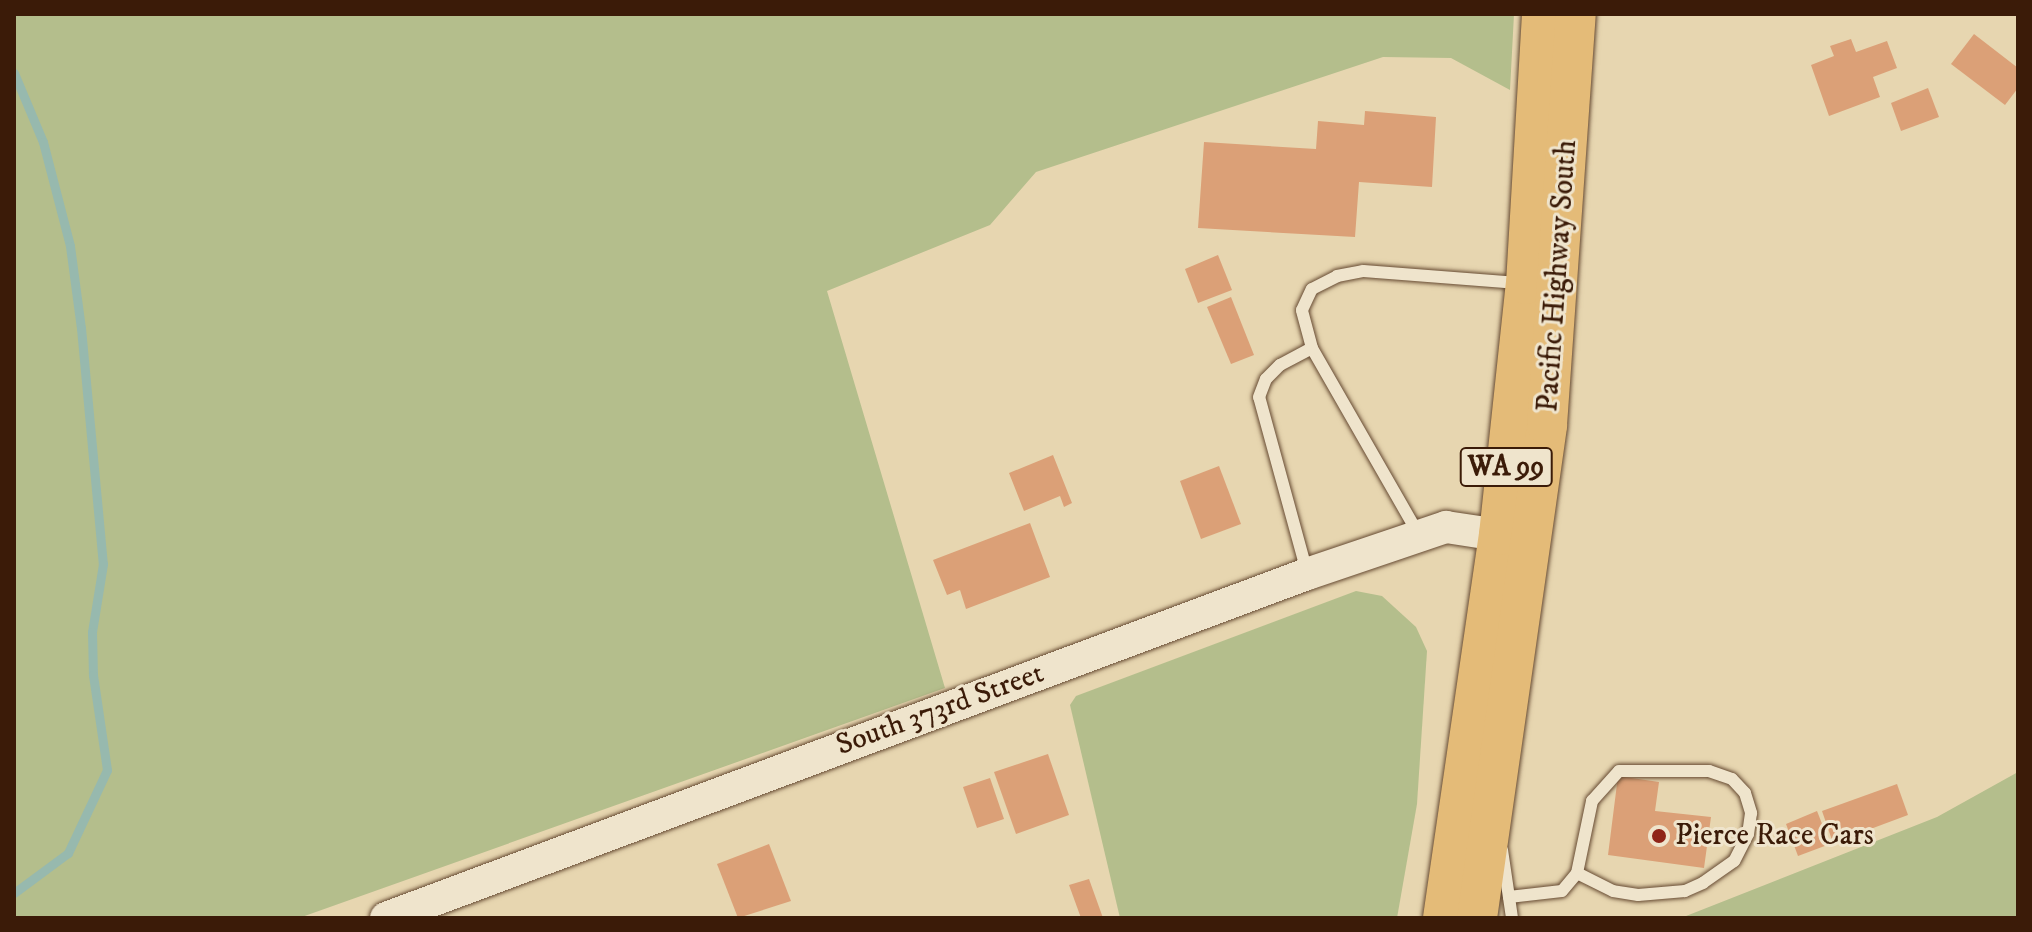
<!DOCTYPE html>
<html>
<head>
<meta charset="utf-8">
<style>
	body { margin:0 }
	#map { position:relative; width:2032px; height:932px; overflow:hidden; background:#e7d6b0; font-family:"IM FELL DW Pica",serif }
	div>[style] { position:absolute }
	.green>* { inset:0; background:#b4be8c }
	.stream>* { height:9px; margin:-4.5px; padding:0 4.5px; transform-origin:4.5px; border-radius:4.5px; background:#97b9ae }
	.building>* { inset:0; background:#dba077 }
	.roads { filter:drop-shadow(0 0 2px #664a32) drop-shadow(0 0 2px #664a32) }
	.service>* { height:12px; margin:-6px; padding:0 6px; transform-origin:6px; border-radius:6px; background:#efe4cc }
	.tertiary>* { height:32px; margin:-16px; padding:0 16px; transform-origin:16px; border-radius:16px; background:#efe4cc }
	.primary>* { height:40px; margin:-20px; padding:0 20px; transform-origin:20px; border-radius:20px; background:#e4bb78 }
	.dots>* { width:22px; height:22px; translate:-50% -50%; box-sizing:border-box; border:4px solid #efe4cc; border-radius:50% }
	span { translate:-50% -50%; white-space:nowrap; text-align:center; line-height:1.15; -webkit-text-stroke:6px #efe4cc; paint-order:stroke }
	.shield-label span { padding:2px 6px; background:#efe4cc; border:2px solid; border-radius:6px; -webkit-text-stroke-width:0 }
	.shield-label { font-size:28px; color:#3b1b08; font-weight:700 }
	.street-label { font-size:30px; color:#3b1b08 }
	.poi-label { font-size:30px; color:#3b1b08 }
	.left { translate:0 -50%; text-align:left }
	.frame { position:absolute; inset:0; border:16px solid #3b1b08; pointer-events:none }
</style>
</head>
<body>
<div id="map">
	<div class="green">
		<div style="clip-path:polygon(14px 14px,1514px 14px,1510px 90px,1451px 58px,1383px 57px,1036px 172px,990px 225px,827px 291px,945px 688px,299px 918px,14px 918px)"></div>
		<div style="clip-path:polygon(1356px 591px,1382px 596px,1416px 627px,1427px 651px,1417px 804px,1397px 918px,1120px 918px,1070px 705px,1076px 696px)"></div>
		<div style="clip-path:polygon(2018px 772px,2018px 918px,1681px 918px,1937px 817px)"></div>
	</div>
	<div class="stream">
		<div style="left:14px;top:73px;width:75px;rotate:67.2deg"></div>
		<div style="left:43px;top:142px;width:107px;rotate:75.4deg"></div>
		<div style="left:70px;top:246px;width:83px;rotate:82.4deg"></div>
		<div style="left:81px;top:328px;width:237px;rotate:84.7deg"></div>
		<div style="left:103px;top:564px;width:69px;rotate:99.2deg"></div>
		<div style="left:92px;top:632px;width:43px;rotate:88.7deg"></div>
		<div style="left:93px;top:675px;width:96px;rotate:81.6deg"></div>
		<div style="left:107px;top:770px;width:92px;rotate:115.2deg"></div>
		<div style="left:68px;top:853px;width:67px;rotate:143.5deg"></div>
	</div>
	<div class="building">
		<div style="clip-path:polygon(1974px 34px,2018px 68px,2018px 88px,2005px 105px,1951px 64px)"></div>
		<div style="clip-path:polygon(1851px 39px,1856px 52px,1887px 41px,1897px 68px,1873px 77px,1880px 97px,1829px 116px,1811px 65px,1834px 56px,1830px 46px)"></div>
		<div style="clip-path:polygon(1928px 88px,1939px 117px,1901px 131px,1891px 103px)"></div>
		<div style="clip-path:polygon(1365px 111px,1436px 117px,1432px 187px,1359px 182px,1355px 237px,1198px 228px,1204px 142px,1316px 149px,1318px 121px,1364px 125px)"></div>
		<div style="clip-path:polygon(1218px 255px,1232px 290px,1198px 303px,1185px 269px)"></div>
		<div style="clip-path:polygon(1231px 297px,1254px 355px,1231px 364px,1207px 307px)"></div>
		<div style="clip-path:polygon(1053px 455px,1072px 503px,1064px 507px,1060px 496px,1024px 511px,1009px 473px)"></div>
		<div style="clip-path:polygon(1219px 466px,1241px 524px,1201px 539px,1180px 481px)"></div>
		<div style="clip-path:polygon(1030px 523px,1050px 577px,966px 609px,960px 590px,947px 595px,933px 560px)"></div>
		<div style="clip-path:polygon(1048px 754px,1069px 815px,1016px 834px,994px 772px)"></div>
		<div style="clip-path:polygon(1618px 776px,1659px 782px,1655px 811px,1711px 817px,1704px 868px,1608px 855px)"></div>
		<div style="clip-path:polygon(990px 778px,1004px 819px,977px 828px,963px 787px)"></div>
		<div style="clip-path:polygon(1897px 784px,1908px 815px,1833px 843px,1822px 811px)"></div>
		<div style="clip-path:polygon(1817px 811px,1830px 844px,1798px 856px,1786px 824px)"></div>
		<div style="clip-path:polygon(769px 844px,791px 901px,738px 918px,717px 864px)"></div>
		<div style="clip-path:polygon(1089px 879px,1103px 918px,1081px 918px,1069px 885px)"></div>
	</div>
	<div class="roads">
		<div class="service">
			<div style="left:1419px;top:535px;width:215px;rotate:-119.8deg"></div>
			<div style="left:1312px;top:348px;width:39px;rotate:-105deg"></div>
			<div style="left:1302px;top:310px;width:23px;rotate:-65deg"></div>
			<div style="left:1312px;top:289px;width:28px;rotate:-27deg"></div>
			<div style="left:1337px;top:276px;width:26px;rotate:-11deg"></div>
			<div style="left:1363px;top:271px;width:156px;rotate:4.4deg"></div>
			<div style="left:1307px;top:572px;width:181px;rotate:-105.3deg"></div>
			<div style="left:1259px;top:397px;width:19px;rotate:-69deg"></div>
			<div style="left:1266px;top:379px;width:20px;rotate:-45deg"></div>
			<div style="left:1280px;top:365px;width:36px;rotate:-28deg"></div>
			<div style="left:1502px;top:850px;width:69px;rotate:81.6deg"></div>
			<div style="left:1509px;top:897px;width:53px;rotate:-6.5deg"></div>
			<div style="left:1562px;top:891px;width:23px;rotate:-50deg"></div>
			<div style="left:1577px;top:873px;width:74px;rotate:-78.2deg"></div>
			<div style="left:1592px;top:801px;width:40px;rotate:-48deg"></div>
			<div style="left:1619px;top:771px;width:90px"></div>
			<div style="left:1709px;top:771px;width:24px;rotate:19deg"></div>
			<div style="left:1732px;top:779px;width:19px;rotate:47deg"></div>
			<div style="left:1745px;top:793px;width:21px;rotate:73deg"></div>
			<div style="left:1751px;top:813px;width:21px;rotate:98deg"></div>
			<div style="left:1748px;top:834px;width:30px;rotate:117deg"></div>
			<div style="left:1734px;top:861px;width:38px;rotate:145deg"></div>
			<div style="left:1703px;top:883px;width:20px;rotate:156deg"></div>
			<div style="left:1685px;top:891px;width:47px;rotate:175.1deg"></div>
			<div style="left:1638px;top:895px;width:25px;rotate:-171deg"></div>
			<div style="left:1613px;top:891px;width:40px;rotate:-153.4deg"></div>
		</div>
		<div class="tertiary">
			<div style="left:386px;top:918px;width:983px;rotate:-20.48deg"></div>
			<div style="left:1307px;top:574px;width:147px;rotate:-18.7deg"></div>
			<div style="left:1446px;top:527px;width:54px;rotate:8.6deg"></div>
		</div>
		<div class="primary">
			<div style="left:1443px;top:918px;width:387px;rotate:-81.7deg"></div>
			<div style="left:1499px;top:535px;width:252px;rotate:-83.9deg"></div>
			<div style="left:1526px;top:284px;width:270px;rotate:-86.6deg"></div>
			<div style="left:1477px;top:918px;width:498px;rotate:-81.9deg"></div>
			<div style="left:1547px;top:425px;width:412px;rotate:-86deg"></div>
		</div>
	</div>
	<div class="dots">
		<div style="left:1659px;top:836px;background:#8f2418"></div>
	</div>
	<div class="shield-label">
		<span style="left:1506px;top:467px">WA 99</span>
	</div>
	<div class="street-label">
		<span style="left:1558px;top:276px;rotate:-86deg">Pacific Highway South</span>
		<span style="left:940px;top:710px;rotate:-20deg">South 373rd Street</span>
	</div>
	<div class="poi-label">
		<span class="left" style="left:1675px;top:836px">Pierce Race Cars</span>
	</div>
	<div class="frame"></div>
</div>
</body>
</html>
